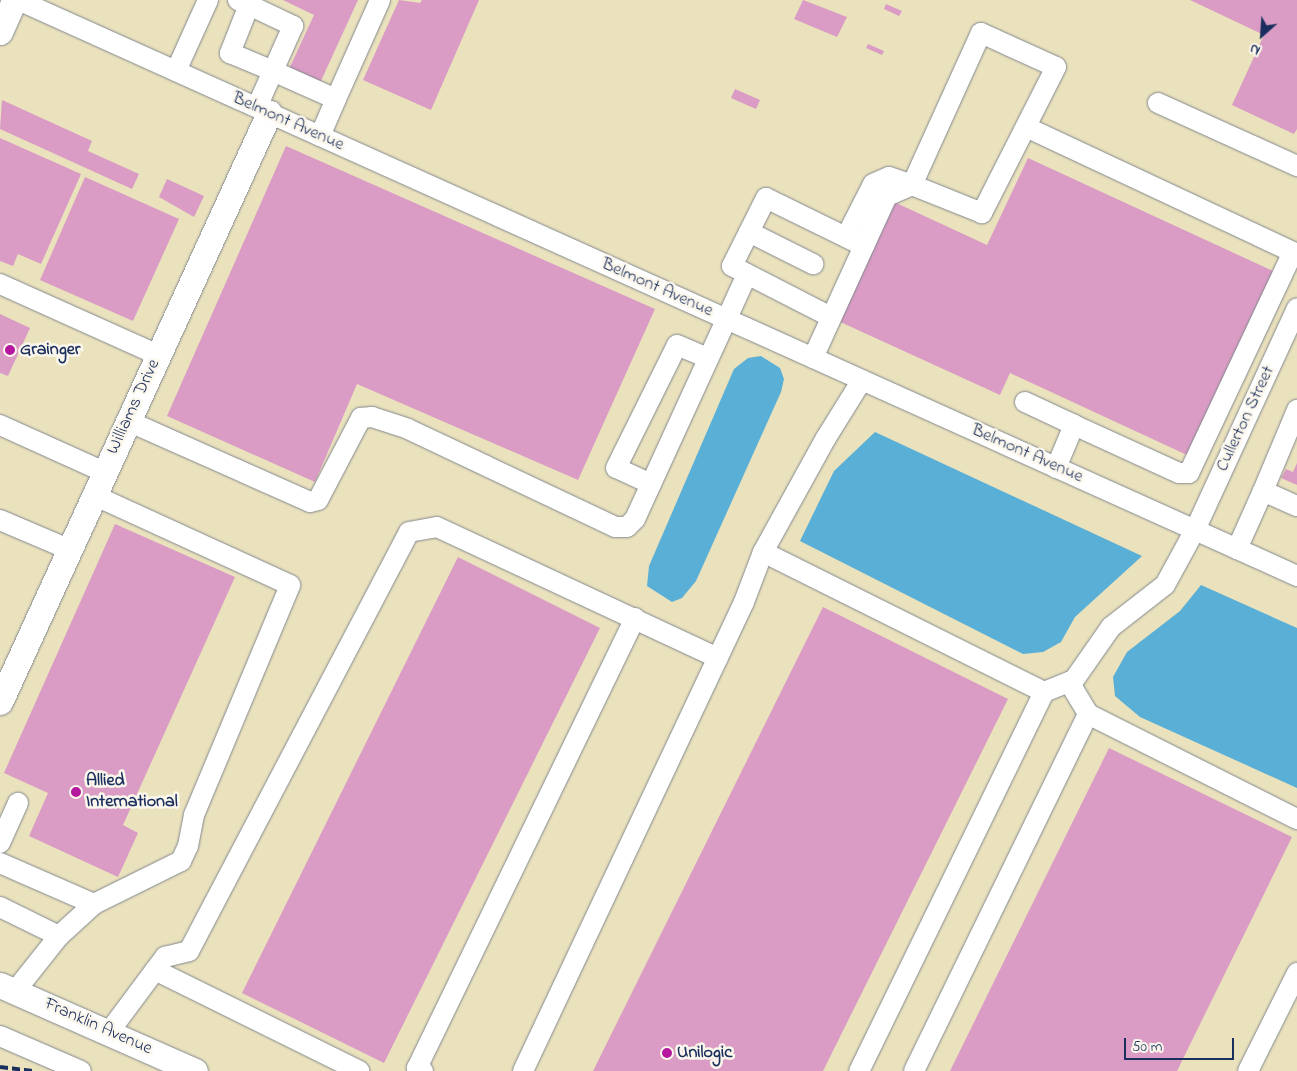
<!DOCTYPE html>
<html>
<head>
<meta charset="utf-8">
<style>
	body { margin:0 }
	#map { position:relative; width:1297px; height:1071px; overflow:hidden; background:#eae1bd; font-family:"Indie Flower",sans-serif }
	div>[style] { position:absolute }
	.water>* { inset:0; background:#5aafd6 }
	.building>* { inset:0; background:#da9cc4 }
	.roads { filter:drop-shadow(0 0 1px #82888e) drop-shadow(0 0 1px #82888e) }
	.minor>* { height:20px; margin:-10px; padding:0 10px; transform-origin:10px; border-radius:10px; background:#fff }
	.major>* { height:25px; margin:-12.5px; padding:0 12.5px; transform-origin:12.5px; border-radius:12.5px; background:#fff }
	.rail>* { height:4px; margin-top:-2px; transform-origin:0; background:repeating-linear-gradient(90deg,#1b2f5e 0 8px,transparent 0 12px) }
	.dots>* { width:14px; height:14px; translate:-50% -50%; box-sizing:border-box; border:2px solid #fbf7ec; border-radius:50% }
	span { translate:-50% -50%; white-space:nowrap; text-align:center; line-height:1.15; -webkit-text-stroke:5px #fbf7ec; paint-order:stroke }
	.street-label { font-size:18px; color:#1b2f5e }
	.poi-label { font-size:18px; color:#1b2f5e; font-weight:700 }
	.left { translate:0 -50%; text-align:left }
	.north { position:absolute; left:1237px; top:10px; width:50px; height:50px; -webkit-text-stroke:4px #fbf7ec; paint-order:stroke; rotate:206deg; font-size:14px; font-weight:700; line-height:20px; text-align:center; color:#1b2f5e }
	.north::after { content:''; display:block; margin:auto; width:18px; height:22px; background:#1b2f5e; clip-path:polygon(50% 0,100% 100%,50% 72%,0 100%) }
	.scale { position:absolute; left:1124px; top:1038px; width:110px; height:22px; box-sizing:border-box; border:2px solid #1b2f5e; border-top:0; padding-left:6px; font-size:15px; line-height:18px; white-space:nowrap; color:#1b2f5e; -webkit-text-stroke:4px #fbf7ec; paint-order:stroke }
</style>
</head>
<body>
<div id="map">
	<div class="water">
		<div style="clip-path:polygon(761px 356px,780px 368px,784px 379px,781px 392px,696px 581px,682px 598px,672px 602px,647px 586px,649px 566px,734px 369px,748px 358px)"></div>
		<div style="clip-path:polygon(875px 432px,1142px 556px,1075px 617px,1061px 642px,1043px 652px,1023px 654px,800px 541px,834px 471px)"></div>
		<div style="clip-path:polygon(1201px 585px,1297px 628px,1297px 788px,1140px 717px,1115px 696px,1113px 677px,1127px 652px,1180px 611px)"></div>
	</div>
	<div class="building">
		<div style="clip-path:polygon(283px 0,358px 0,320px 83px,289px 69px,314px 15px)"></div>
		<div style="clip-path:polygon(399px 0,420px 3px,422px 0,479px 0,431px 110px,363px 80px)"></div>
		<div style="clip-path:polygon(803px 0,847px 17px,837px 37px,794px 19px)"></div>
		<div style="clip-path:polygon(1190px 0,1297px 0,1297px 129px,1294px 134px,1232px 105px,1264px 35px)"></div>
		<div style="clip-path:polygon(886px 4px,902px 11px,899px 16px,884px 9px)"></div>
		<div style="clip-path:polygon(868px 44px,884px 51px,882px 55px,866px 48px)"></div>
		<div style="clip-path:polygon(735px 89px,760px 100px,756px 109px,731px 98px)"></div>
		<div style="clip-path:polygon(2px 100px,92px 141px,88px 151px,139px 174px,132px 189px,0 129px)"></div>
		<div style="clip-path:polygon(0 138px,81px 174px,41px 264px,18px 254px,13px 266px,0 261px)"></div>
		<div style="clip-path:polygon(286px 146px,655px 309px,578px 480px,357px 384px,315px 482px,167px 416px)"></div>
		<div style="clip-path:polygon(1028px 158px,1273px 271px,1187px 455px,1010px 373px,1000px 395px,836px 320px,892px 201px,987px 245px)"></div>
		<div style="clip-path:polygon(85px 177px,179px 219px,133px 321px,40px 280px)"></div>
		<div style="clip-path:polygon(167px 179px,204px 196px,194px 217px,159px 197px)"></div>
		<div style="clip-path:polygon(0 314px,30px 328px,8px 376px,0 373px)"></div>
		<div style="clip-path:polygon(1297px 463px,1297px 485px,1281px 478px,1286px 469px,1293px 472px)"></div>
		<div style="clip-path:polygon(115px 524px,235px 577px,123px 825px,138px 833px,118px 877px,29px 836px,48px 793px,4px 773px)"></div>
		<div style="clip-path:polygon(458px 557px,600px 628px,384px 1063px,242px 993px)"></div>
		<div style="clip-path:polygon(823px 607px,1008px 699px,823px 1071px,593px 1071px)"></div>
		<div style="clip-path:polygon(1109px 748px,1292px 837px,1177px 1071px,950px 1071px)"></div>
	</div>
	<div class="roads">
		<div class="minor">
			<div style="left:18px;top:0;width:1403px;rotate:24.24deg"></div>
			<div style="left:238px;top:0;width:12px;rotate:24deg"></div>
			<div style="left:249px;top:5px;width:52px;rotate:111.6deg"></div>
			<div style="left:230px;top:53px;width:47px;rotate:22.7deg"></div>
			<div style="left:273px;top:71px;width:39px;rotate:114deg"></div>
			<div style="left:249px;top:5px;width:49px;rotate:25.5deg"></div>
			<div style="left:293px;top:26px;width:49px;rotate:114deg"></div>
			<div style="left:273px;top:71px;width:69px;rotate:24deg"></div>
			<div style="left:336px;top:99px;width:108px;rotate:-66deg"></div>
			<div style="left:981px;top:33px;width:82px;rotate:24.4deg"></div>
			<div style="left:1056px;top:67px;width:164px;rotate:116.9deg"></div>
			<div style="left:982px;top:213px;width:75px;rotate:-158.2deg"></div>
			<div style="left:912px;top:185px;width:167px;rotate:-65.6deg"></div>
			<div style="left:176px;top:71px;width:78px;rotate:-65.7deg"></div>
			<div style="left:1158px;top:103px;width:153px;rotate:24.4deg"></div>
			<div style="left:1026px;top:127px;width:299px;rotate:25.1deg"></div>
			<div style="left:320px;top:136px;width:40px;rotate:-66.6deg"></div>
			<div style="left:749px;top:232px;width:72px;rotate:26.6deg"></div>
			<div style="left:846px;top:237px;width:59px;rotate:-63deg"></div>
			<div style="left:873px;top:184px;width:17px;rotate:-24deg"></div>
			<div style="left:889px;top:177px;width:24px;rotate:19deg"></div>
			<div style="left:912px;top:185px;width:27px;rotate:156deg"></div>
			<div style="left:887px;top:196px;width:55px;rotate:114.7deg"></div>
			<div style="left:747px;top:274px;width:94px;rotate:27.1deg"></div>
			<div style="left:0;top:284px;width:173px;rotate:24.2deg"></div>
			<div style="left:1025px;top:402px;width:54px;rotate:25.1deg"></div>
			<div style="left:128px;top:421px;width:199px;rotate:24deg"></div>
			<div style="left:310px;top:502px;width:8px;rotate:-14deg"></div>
			<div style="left:318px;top:500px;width:93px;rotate:-62.3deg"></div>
			<div style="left:361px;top:418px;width:11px;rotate:-5deg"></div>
			<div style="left:372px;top:417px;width:38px;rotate:18deg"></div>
			<div style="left:408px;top:429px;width:229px;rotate:25.3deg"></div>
			<div style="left:615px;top:527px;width:12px"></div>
			<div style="left:627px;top:527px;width:11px;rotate:-45deg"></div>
			<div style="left:635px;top:519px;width:269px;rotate:-65.4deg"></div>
			<div style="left:747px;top:274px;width:17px;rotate:-152deg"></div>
			<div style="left:732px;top:266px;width:76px;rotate:-63.4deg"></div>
			<div style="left:766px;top:198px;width:109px;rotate:26.1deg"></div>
			<div style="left:864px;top:246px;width:123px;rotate:114.5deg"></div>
			<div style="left:0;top:425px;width:114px;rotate:24.3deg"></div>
			<div style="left:1056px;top:468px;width:47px;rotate:-67.3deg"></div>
			<div style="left:1074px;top:425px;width:115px;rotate:24.6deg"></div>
			<div style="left:1179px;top:473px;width:10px"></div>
			<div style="left:1189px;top:473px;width:244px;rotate:-64.8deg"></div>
			<div style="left:651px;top:484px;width:38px;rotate:-155deg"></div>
			<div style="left:616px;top:468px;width:137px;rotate:-63.6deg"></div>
			<div style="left:677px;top:345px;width:33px;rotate:23deg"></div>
			<div style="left:1263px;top:491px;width:88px;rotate:-67.2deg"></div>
			<div style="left:0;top:520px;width:74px;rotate:23.1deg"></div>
			<div style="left:1237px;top:549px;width:64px;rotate:-65.9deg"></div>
			<div style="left:1263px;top:491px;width:37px;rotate:24deg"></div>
			<div style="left:763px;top:552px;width:314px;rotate:26.5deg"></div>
			<div style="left:1044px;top:692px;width:422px;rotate:116deg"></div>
			<div style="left:1069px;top:682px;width:37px;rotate:59deg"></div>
			<div style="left:1088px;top:714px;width:234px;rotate:26.7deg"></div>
			<div style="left:1044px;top:692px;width:32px;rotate:-22deg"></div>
			<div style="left:1074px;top:680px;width:65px;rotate:-55.1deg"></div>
			<div style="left:1111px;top:627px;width:68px;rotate:-37.9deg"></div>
			<div style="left:1165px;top:585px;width:63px;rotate:-61.4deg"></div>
			<div style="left:1195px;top:530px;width:244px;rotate:-65.3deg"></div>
			<div style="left:0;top:843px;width:44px;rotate:-65.8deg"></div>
			<div style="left:0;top:863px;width:103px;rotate:23.6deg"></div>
			<div style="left:0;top:907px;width:66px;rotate:26.2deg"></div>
			<div style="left:155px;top:970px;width:228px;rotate:26.3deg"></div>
			<div style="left:16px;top:990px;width:69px;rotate:-51.5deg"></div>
			<div style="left:59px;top:936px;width:47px;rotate:-42.4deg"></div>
			<div style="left:94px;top:904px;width:97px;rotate:-26.3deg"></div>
			<div style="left:181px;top:861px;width:17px;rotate:-65deg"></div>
			<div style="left:188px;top:846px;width:32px;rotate:-79deg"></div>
			<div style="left:194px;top:815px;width:249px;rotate:-67.3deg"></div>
			<div style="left:290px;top:585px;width:217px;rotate:-155.4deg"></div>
			<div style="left:109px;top:1032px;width:94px;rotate:-53.3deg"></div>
			<div style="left:165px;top:957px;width:25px;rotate:-14deg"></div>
			<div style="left:189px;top:951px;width:473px;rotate:-62.3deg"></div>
			<div style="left:409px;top:532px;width:28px;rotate:-10deg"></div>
			<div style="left:437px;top:527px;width:310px;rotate:25deg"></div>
			<div style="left:0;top:1036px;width:88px;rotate:23.4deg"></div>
			<div style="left:423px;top:1071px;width:7px;rotate:-153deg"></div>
			<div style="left:417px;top:1068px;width:500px;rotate:-64.15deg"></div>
			<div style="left:523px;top:1071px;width:518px;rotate:-64.77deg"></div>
			<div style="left:744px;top:602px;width:53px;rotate:-69.2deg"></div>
			<div style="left:763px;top:552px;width:130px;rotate:-61.1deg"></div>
			<div style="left:826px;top:438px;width:68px;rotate:-58.2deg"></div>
			<div style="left:914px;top:1071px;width:397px;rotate:-64deg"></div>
			<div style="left:1248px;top:1071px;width:110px;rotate:-63.4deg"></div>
		</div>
		<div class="major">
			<div style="left:0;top:32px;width:35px;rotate:-66deg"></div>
			<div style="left:0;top:702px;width:648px;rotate:-65.45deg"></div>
			<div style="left:0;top:985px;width:213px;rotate:23.8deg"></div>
		</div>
	</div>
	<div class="rail">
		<div style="left:0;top:1067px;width:35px;rotate:7deg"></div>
	</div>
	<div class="dots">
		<div style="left:10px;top:350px;background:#b5179e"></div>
		<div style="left:76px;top:792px;background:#b5179e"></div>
		<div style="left:667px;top:1053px;background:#b5179e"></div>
	</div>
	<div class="street-label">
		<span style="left:288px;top:122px;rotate:24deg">Belmont Avenue</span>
		<span style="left:657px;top:288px;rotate:24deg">Belmont Avenue</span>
		<span style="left:134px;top:407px;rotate:-65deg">Williams Drive</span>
		<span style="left:1246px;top:419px;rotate:-65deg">Cullerton Street</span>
		<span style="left:1027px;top:454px;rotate:24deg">Belmont Avenue</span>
		<span style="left:98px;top:1027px;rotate:24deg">Franklin Avenue</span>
	</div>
	<div class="poi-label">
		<span class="left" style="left:20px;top:350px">Grainger</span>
		<span class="left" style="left:86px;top:792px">Allied<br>International</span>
		<span class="left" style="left:677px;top:1053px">Unilogic</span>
	</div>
	<div class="north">N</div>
	<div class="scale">50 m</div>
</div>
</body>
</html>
